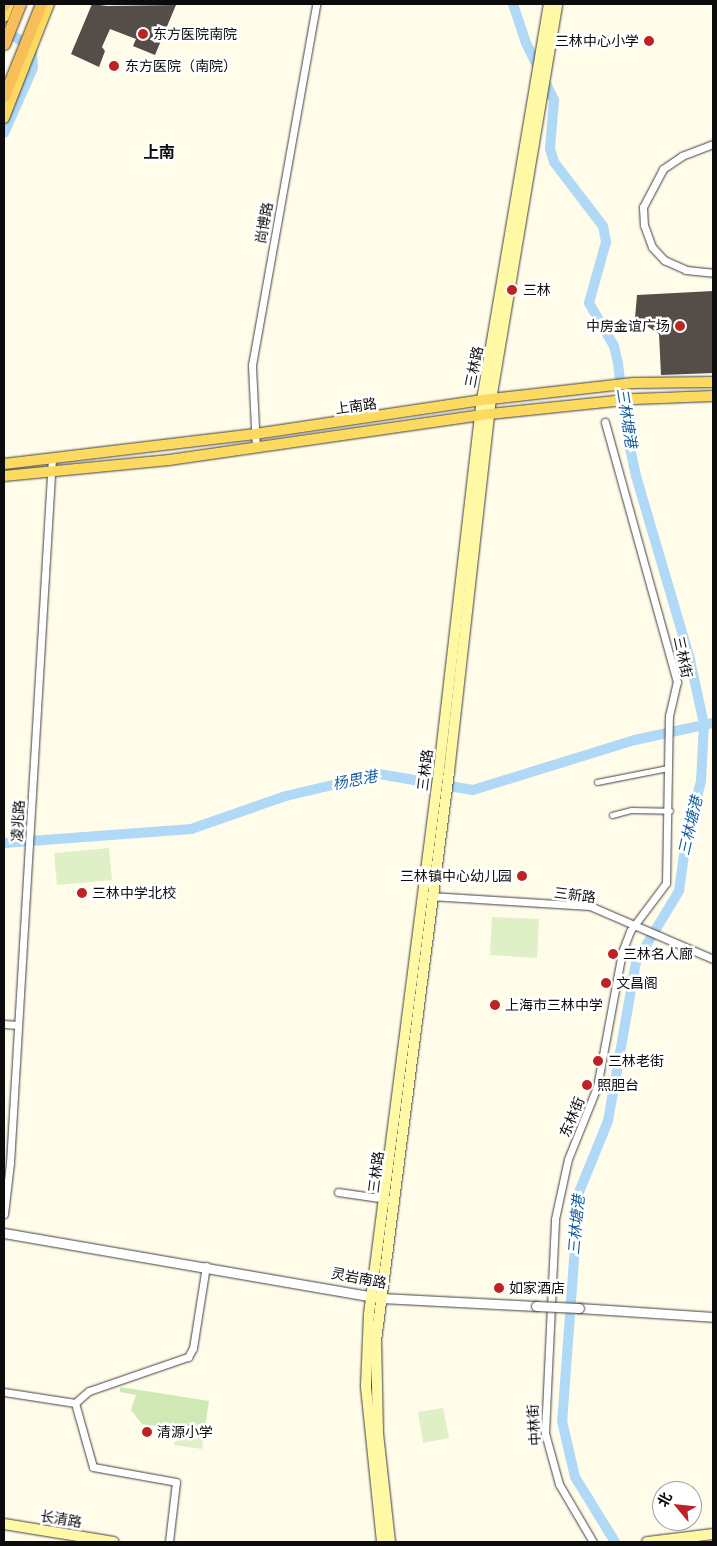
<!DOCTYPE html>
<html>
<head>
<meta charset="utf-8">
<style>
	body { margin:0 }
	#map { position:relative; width:717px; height:1546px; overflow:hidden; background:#fffcea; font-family:"Roboto Serif","Noto Sans SC",serif }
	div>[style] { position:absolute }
	.green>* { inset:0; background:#cee9b4 }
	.pitch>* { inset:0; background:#e0f0c6 }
	.river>* { height:10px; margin:-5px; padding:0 5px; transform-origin:5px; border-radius:5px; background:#afd9f7 }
	.building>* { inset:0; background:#544d48 }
	.roads { filter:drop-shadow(0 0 1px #3f3f3f) drop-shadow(0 0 1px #3f3f3f) }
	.pedestrian>* { height:5px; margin:-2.5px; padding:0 2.5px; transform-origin:2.5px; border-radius:2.5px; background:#fff }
	.minor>* { height:7px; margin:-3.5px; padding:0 3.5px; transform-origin:3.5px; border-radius:3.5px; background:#fff }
	.tertiary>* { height:9px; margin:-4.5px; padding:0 4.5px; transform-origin:4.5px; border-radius:4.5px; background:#fff }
	.secondary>* { height:10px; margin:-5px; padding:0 5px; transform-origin:5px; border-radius:5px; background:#fff8a5 }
	.primary>* { height:10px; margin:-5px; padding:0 5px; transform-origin:5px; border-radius:5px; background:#fbda5f }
	.trunk>* { height:11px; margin:-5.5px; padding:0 5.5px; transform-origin:5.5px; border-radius:5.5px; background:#f8be58 }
	.bridges { filter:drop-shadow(0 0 1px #3f3f3f) drop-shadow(0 0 1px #3f3f3f) }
	.tertiary-bridge>* { height:9px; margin:-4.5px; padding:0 4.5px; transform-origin:4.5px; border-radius:4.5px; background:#fff }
	.dots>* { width:14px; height:14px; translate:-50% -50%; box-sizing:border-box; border:2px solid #fff; border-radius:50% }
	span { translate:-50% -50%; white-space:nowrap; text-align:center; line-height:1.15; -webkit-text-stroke:5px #fff; paint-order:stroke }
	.poi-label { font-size:14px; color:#0c0c0c }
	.left { translate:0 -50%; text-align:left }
	.right { translate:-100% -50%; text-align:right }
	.street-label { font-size:14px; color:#0c0c0c }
	.water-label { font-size:15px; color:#145d9f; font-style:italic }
	.quarter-label { font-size:16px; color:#0c0c0c; font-weight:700 }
	.frame { position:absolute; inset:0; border:5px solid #0c0c0c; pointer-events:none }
	.north { position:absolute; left:652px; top:1481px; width:50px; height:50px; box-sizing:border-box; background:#fff; border:1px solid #9e9e9e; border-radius:50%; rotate:298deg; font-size:14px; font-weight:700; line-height:20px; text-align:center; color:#0c0c0c }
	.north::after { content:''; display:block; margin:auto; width:18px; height:22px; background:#bd2224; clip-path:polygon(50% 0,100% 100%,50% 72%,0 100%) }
</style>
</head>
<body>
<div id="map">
	<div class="green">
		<div style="clip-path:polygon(120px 1387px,209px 1401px,204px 1434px,142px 1424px,131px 1410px,136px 1395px,120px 1392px)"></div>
	</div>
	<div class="pitch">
		<div style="clip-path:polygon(109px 848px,112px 880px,57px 885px,54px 853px)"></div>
		<div style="clip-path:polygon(492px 917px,539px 919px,537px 958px,490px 955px)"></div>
		<div style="clip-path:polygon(443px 1408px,449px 1438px,423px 1443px,418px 1412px)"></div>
		<div style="clip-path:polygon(176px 1431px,204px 1435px,202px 1449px,174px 1445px)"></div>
	</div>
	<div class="river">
		<div style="left:513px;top:4px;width:41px;rotate:71.6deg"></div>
		<div style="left:526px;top:43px;width:64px;rotate:63.8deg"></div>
		<div style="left:554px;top:100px;width:49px;rotate:94.7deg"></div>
		<div style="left:550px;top:149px;width:14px;rotate:73deg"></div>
		<div style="left:554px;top:162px;width:81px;rotate:52.6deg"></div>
		<div style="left:603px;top:226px;width:16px;rotate:79deg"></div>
		<div style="left:606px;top:242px;width:63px;rotate:105.6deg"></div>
		<div style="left:589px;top:303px;width:50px;rotate:59.8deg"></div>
		<div style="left:614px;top:346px;width:17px;rotate:77deg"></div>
		<div style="left:618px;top:363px;width:61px;rotate:83.5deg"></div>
		<div style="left:625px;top:424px;width:53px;rotate:78.1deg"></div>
		<div style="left:636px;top:476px;width:192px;rotate:73.6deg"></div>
		<div style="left:690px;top:660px;width:66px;rotate:77.7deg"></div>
		<div style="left:704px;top:724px;width:57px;rotate:93deg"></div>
		<div style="left:701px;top:781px;width:61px;rotate:104.3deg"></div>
		<div style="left:686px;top:840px;width:51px;rotate:97.8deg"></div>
		<div style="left:679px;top:891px;width:83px;rotate:121.2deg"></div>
		<div style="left:636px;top:962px;width:161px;rotate:100deg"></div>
		<div style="left:608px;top:1121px;width:77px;rotate:112.2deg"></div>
		<div style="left:579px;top:1192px;width:230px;rotate:94.2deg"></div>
		<div style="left:562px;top:1421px;width:57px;rotate:76.9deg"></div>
		<div style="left:575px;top:1477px;width:76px;rotate:58.4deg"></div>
		<div style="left:4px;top:31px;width:21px;rotate:29deg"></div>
		<div style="left:22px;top:41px;width:16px;rotate:50deg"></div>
		<div style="left:32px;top:53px;width:15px;rotate:86deg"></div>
		<div style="left:33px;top:68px;width:71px;rotate:114deg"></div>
		<div style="left:4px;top:843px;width:188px;rotate:-4.3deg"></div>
		<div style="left:191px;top:829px;width:101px;rotate:-19.2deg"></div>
		<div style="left:286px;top:796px;width:96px;rotate:-13.3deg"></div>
		<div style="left:379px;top:774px;width:95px;rotate:9.7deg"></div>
		<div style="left:473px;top:790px;width:170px;rotate:-17.2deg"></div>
		<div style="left:635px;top:740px;width:80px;rotate:-12.3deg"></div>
	</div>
	<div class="building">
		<div style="clip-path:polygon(92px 4px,107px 6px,176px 5px,155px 55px,133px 46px,136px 39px,110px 29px,102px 47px,105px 51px,99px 67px,71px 54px)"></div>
		<div style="clip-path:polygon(713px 291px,713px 373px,661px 375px,659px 334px,635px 318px,637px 295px)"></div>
	</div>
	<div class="roads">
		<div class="pedestrian">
			<div style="left:597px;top:782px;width:72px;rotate:-11.2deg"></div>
			<div style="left:612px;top:815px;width:20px;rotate:-15deg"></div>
			<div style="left:631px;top:810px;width:39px;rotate:1deg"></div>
		</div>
		<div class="minor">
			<div style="left:713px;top:144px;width:33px;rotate:159deg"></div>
			<div style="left:682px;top:156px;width:23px;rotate:146deg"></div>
			<div style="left:663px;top:169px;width:43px;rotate:117.8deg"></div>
			<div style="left:643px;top:207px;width:18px;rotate:87deg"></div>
			<div style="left:644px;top:225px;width:23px;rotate:70deg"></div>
			<div style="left:652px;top:247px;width:18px;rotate:47deg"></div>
			<div style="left:664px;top:260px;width:24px;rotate:24deg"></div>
			<div style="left:686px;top:270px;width:27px;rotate:6deg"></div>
			<div style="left:256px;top:448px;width:83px;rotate:-92.8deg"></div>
			<div style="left:252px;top:365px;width:367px;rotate:-79.9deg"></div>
			<div style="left:430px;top:896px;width:160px;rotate:3.6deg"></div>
			<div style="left:590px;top:906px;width:134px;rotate:23.3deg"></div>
			<div style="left:4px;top:1024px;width:14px;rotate:4deg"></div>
			<div style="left:338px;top:1192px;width:49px;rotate:8.3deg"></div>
			<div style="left:4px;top:1214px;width:51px;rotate:-83.3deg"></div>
			<div style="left:10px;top:1163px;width:705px;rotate:-86.59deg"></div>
			<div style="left:4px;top:1392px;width:72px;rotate:8.8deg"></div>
			<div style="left:75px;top:1403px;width:66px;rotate:74.3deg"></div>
			<div style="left:93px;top:1467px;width:84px;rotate:10.2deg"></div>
			<div style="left:176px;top:1482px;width:60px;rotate:96.7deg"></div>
			<div style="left:75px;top:1403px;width:18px;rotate:-41deg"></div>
			<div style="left:89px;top:1391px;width:105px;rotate:-19deg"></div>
			<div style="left:188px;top:1357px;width:10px;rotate:-61deg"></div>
			<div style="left:193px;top:1348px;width:83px;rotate:-81deg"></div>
			<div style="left:593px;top:1542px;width:67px;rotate:-120.4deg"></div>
			<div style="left:559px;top:1484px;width:53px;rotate:-105.4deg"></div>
			<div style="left:545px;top:1433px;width:214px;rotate:-87.3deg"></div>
			<div style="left:555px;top:1219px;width:61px;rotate:-77.8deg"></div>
			<div style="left:568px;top:1159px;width:78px;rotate:-68.1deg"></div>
			<div style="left:597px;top:1087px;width:137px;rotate:-79.5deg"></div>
			<div style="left:622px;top:952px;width:22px;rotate:-69deg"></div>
			<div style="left:630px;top:931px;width:60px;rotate:-53.1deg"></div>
			<div style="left:666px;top:883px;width:167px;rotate:-89deg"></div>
			<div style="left:669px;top:716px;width:35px;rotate:-77deg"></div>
			<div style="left:677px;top:682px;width:270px;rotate:-105.5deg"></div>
		</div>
		<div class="tertiary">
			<div style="left:4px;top:1233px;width:383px;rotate:9.8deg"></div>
			<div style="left:381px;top:1298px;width:155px;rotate:3deg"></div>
			<div style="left:579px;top:1308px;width:134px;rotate:3.8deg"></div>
		</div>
		<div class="secondary">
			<div style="left:4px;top:1524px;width:111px;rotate:9.3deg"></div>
			<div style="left:382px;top:1542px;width:157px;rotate:-95.9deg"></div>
			<div style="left:366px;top:1386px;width:72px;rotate:-87.6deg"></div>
			<div style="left:369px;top:1314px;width:548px;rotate:-82.67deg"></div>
			<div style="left:439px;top:770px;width:372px;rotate:-83.4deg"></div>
			<div style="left:482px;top:400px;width:402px;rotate:-80.4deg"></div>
			<div style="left:390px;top:1542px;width:110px;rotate:-96.3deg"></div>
			<div style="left:378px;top:1433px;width:92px;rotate:-91.2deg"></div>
			<div style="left:376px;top:1341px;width:574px;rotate:-82.69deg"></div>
			<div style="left:449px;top:772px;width:374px;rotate:-83.6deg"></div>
			<div style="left:491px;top:400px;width:401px;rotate:-80.5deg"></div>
			<div style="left:647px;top:1542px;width:66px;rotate:-6.9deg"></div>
		</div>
		<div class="primary">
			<div style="left:4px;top:17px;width:14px;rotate:-69deg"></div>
			<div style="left:4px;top:118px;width:123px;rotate:-68.5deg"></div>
			<div style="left:4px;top:464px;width:253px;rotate:-6.8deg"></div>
			<div style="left:255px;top:434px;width:230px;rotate:-8.5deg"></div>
			<div style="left:482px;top:400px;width:152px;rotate:-6.4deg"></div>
			<div style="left:633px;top:383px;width:80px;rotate:-0.7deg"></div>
			<div style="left:4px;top:476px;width:166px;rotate:-5.5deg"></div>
			<div style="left:169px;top:460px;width:314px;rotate:-8.2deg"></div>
			<div style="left:480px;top:415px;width:155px;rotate:-5.9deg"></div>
			<div style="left:634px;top:399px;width:79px;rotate:-2.2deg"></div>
		</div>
		<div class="trunk">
			<div style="left:4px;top:5px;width:1px;rotate:-90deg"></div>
			<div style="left:4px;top:44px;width:43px;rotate:-68.2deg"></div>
			<div style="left:4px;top:96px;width:99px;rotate:-68.1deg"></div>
		</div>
	</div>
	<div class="bridges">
		<div class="tertiary-bridge">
			<div style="left:536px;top:1306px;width:43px;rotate:2.7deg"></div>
		</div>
	</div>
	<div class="dots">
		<div style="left:143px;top:34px;background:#bd2224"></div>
		<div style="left:649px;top:41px;background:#bd2224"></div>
		<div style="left:114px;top:66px;background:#bd2224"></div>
		<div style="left:512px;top:290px;background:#bd2224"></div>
		<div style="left:680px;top:326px;background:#bd2224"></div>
		<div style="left:522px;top:876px;background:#bd2224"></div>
		<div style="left:82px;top:893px;background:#bd2224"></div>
		<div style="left:613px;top:954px;background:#bd2224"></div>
		<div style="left:606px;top:983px;background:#bd2224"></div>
		<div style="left:495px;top:1005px;background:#bd2224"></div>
		<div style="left:598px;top:1061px;background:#bd2224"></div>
		<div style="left:587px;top:1085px;background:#bd2224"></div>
		<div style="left:499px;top:1288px;background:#bd2224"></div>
		<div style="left:147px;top:1432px;background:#bd2224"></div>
	</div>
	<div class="poi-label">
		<span class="left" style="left:153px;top:34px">东方医院南院</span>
		<span class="right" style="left:639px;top:41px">三林中心小学</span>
		<span class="left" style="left:125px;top:66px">东方医院（南院）</span>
		<span class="left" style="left:523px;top:290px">三林</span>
		<span class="right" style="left:670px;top:326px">中房金谊广场</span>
		<span class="right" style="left:512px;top:876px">三林镇中心幼儿园</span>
		<span class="left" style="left:92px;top:893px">三林中学北校</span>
		<span class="left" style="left:623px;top:954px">三林名人廊</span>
		<span class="left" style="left:616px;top:983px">文昌阁</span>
		<span class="left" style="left:505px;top:1005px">上海市三林中学</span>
		<span class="left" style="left:608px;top:1061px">三林老街</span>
		<span class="left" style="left:597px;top:1085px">照胆台</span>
		<span class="left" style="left:509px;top:1288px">如家酒店</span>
		<span class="left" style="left:157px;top:1432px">清源小学</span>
	</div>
	<div class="street-label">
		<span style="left:264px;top:223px;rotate:-80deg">尚博路</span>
		<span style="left:474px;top:367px;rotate:-79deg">三林路</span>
		<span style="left:356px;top:406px;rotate:-8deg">上南路</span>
		<span style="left:683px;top:657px;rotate:78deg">三林街</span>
		<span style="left:425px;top:770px;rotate:-83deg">三林路</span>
		<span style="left:18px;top:821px;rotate:-87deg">凌兆路</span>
		<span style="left:575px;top:895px;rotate:7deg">三新路</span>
		<span style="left:572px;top:1117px;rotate:-67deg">东林街</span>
		<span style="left:376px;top:1172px;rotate:-83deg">三林路</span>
		<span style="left:359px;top:1278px;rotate:11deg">灵岩南路</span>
		<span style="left:534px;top:1425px;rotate:-94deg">中林街</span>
		<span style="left:61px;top:1519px;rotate:9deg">长清路</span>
	</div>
	<div class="water-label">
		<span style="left:626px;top:418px;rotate:81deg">三林塘港</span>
		<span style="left:355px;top:781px;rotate:-11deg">杨思港</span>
		<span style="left:691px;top:826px;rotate:-77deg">三林塘港</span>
		<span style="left:577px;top:1225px;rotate:-85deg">三林塘港</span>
	</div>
	<div class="quarter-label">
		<span style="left:159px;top:153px">上南</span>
	</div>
	<div class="frame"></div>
	<div class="north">北</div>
</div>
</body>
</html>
